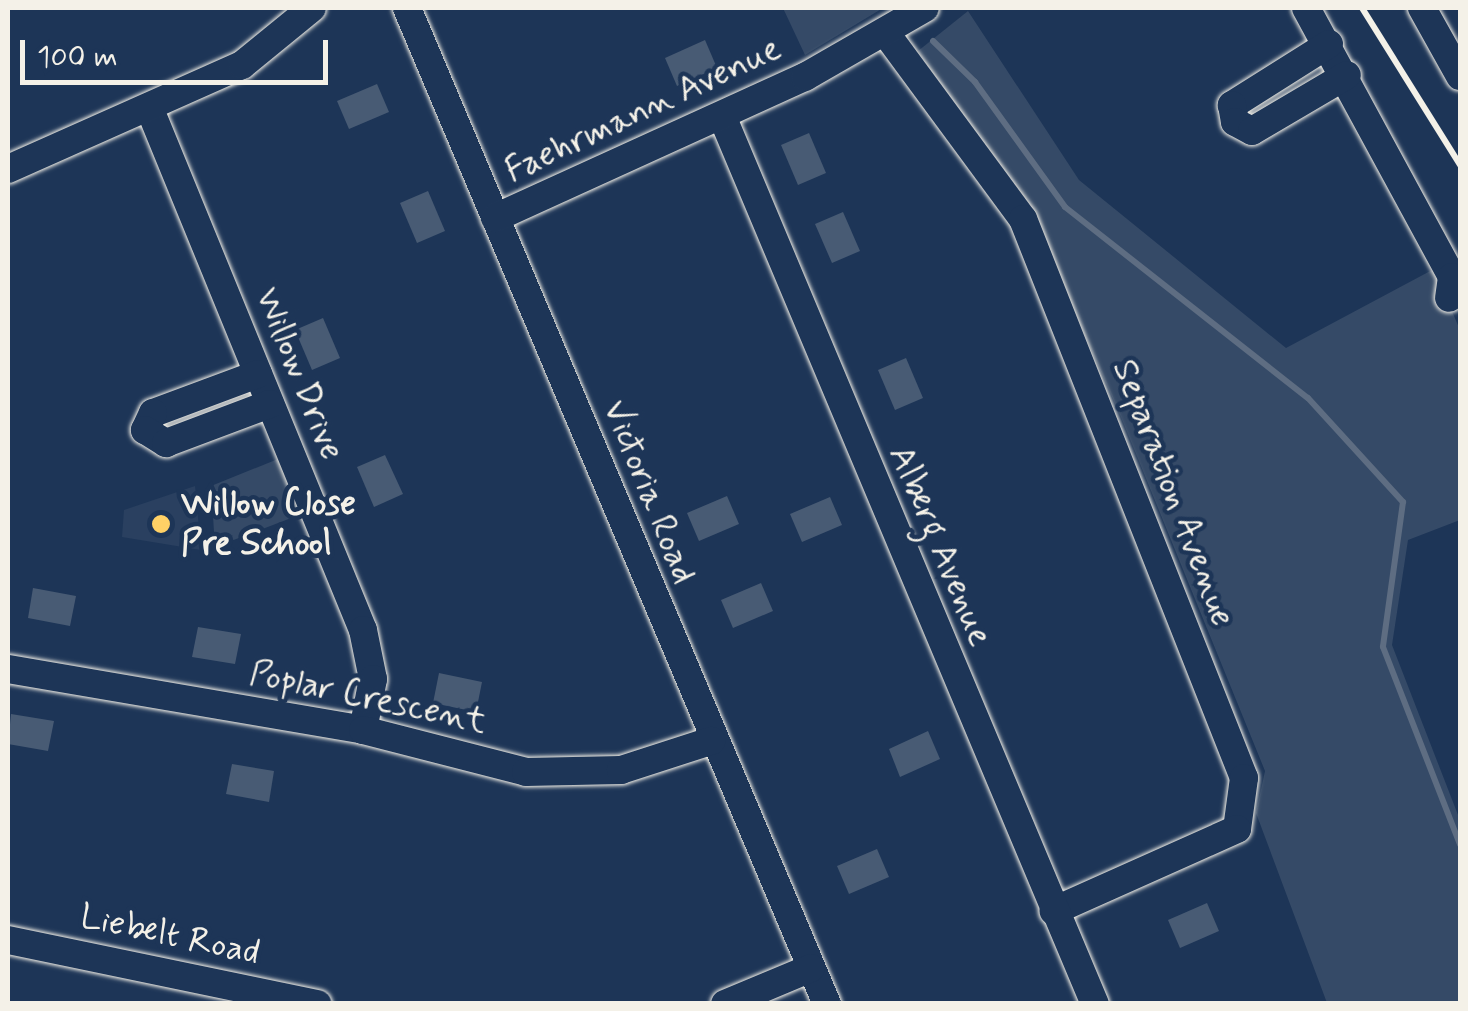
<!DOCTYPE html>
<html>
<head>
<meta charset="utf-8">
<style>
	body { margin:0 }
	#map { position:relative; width:1468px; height:1011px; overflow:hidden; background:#1d3557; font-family:Mynerve,sans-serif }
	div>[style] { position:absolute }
	.built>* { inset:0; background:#2a4060 }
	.green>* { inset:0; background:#354a67 }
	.stream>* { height:6px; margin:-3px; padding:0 3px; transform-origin:3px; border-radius:3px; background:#5e6d82 }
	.building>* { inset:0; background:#485b74 }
	.roads { filter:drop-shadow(0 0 2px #f4f1e8) drop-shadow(0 0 2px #f4f1e8) }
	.minor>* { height:28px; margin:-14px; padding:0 14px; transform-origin:14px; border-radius:14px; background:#1d3557 }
	.rail>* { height:6px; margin:-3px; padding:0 3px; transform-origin:3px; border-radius:3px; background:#f4f1e8 }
	.dots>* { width:28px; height:28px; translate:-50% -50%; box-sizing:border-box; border:5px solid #1d3557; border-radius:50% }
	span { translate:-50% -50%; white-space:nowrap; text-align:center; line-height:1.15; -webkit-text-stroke:9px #1d3557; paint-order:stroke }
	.street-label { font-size:35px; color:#f4f1e8 }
	.poi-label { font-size:35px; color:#f4f1e8; font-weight:700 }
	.left { translate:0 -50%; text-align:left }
	.frame { position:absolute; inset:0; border:10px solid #f4f1e8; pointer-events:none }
	.scale { position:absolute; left:20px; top:40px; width:308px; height:45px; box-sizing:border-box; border:5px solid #f4f1e8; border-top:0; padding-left:12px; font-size:30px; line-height:35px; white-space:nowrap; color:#f4f1e8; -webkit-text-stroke:8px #1d3557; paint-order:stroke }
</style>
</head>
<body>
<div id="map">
	<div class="built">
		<div style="clip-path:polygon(195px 486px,201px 550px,122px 537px,124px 510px)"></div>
	</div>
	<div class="green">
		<div style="clip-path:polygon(783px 8px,883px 8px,805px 55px)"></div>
		<div style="clip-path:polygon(968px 11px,1079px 180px,1286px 348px,1434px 269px,1460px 330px,1460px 520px,1408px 540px,1392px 645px,1460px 820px,1460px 1003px,1327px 1003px,1256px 813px,1265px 771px,1121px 417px,1035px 222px,918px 51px)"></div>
		<div style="clip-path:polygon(278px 459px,299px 515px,215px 547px,211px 486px)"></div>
	</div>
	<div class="stream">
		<div style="left:933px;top:41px;width:59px;rotate:44.3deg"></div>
		<div style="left:975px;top:82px;width:154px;rotate:54.2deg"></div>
		<div style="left:1065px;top:207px;width:309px;rotate:38.2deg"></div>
		<div style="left:1308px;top:398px;width:141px;rotate:47.6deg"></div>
		<div style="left:1403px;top:502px;width:146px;rotate:97.9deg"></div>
		<div style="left:1383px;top:647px;width:212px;rotate:68.7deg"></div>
	</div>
	<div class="building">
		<div style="clip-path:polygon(705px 40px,717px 68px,677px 86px,665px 58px)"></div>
		<div style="clip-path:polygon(377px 84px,389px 112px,349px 129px,337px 101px)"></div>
		<div style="clip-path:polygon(809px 133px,826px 173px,798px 185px,781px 145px)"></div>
		<div style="clip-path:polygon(428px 191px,445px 231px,417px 243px,400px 203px)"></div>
		<div style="clip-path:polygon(843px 212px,860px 251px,832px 263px,815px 224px)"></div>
		<div style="clip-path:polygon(323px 318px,340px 358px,312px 370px,295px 330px)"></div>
		<div style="clip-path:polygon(906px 358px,923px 398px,895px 410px,878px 370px)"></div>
		<div style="clip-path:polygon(385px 455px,403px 494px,374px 507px,357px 467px)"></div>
		<div style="clip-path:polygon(727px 496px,739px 524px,699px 541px,687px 513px)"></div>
		<div style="clip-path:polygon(830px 497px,842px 525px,802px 542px,790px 514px)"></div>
		<div style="clip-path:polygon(761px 583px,773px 611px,733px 628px,721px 600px)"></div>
		<div style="clip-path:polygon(33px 588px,76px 596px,70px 626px,28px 618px)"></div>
		<div style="clip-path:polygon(198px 627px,241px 634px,235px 664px,192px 657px)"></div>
		<div style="clip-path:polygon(439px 673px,482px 682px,476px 712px,433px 703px)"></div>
		<div style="clip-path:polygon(11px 714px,54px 721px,48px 751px,8px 744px)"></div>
		<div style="clip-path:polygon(928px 731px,940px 759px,900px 777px,889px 749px)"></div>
		<div style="clip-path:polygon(232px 764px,274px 771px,269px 802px,226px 794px)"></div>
		<div style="clip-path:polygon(877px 849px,889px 877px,849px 894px,837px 866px)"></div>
		<div style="clip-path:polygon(1207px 903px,1219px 931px,1180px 948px,1168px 920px)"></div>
	</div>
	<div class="roads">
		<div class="minor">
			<div style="left:407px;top:8px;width:1081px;rotate:67.14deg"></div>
			<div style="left:1306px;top:8px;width:306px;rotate:61.5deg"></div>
			<div style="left:1452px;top:277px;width:21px;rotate:98deg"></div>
			<div style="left:1422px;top:8px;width:78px;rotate:60.8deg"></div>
			<div style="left:885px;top:32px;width:232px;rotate:53.6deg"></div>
			<div style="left:1023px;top:219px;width:601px;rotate:68.43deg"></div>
			<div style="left:1244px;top:778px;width:51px;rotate:97.8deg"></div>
			<div style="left:1237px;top:829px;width:201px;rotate:155.9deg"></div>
			<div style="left:1329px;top:44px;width:115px;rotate:147.8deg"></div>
			<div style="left:1232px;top:105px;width:17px;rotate:80deg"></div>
			<div style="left:1235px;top:122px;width:19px;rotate:28deg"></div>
			<div style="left:1252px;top:131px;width:110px;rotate:-30.5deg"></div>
			<div style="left:149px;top:107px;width:565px;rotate:67.75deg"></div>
			<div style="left:363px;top:630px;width:50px;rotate:78.5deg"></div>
			<div style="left:373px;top:679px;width:52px;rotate:101.1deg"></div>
			<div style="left:722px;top:116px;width:963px;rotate:67.22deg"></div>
			<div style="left:8px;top:169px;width:256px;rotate:-24deg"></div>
			<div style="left:242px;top:65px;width:90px;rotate:-39.2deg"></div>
			<div style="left:495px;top:218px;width:341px;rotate:-24.5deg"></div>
			<div style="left:805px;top:77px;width:138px;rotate:-29.9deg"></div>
			<div style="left:258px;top:374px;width:112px;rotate:159.6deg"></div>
			<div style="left:153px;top:413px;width:19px;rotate:115deg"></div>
			<div style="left:145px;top:430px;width:25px;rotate:32deg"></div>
			<div style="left:166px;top:443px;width:111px;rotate:-20.6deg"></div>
			<div style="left:8px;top:669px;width:360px;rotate:9.7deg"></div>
			<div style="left:363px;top:730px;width:168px;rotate:14.4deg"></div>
			<div style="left:526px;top:772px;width:95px;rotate:-1.2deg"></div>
			<div style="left:621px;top:770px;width:95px;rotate:-17.9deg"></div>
			<div style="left:8px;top:940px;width:316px;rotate:11.7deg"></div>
			<div style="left:725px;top:1004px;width:93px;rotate:-22.7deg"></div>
		</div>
	</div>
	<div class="rail">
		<div style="left:1362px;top:8px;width:185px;rotate:58deg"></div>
	</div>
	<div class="dots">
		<div style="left:161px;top:524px;background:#ffd166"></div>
	</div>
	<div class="street-label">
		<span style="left:643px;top:110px;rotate:-25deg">Faehrmann Avenue</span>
		<span style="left:299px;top:374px;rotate:68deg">Willow Drive</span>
		<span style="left:649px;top:492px;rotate:68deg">Victoria Road</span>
		<span style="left:1173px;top:493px;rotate:69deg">Separation Avenue</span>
		<span style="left:940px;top:546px;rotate:67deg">Alberg Avenue</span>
		<span style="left:368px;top:698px;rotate:12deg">Poplar Crescent</span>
		<span style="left:170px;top:935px;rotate:12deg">Liebelt Road</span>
	</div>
	<div class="poi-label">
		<span class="left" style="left:181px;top:524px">Willow Close<br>Pre School</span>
	</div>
	<div class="frame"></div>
	<div class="scale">100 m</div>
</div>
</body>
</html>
